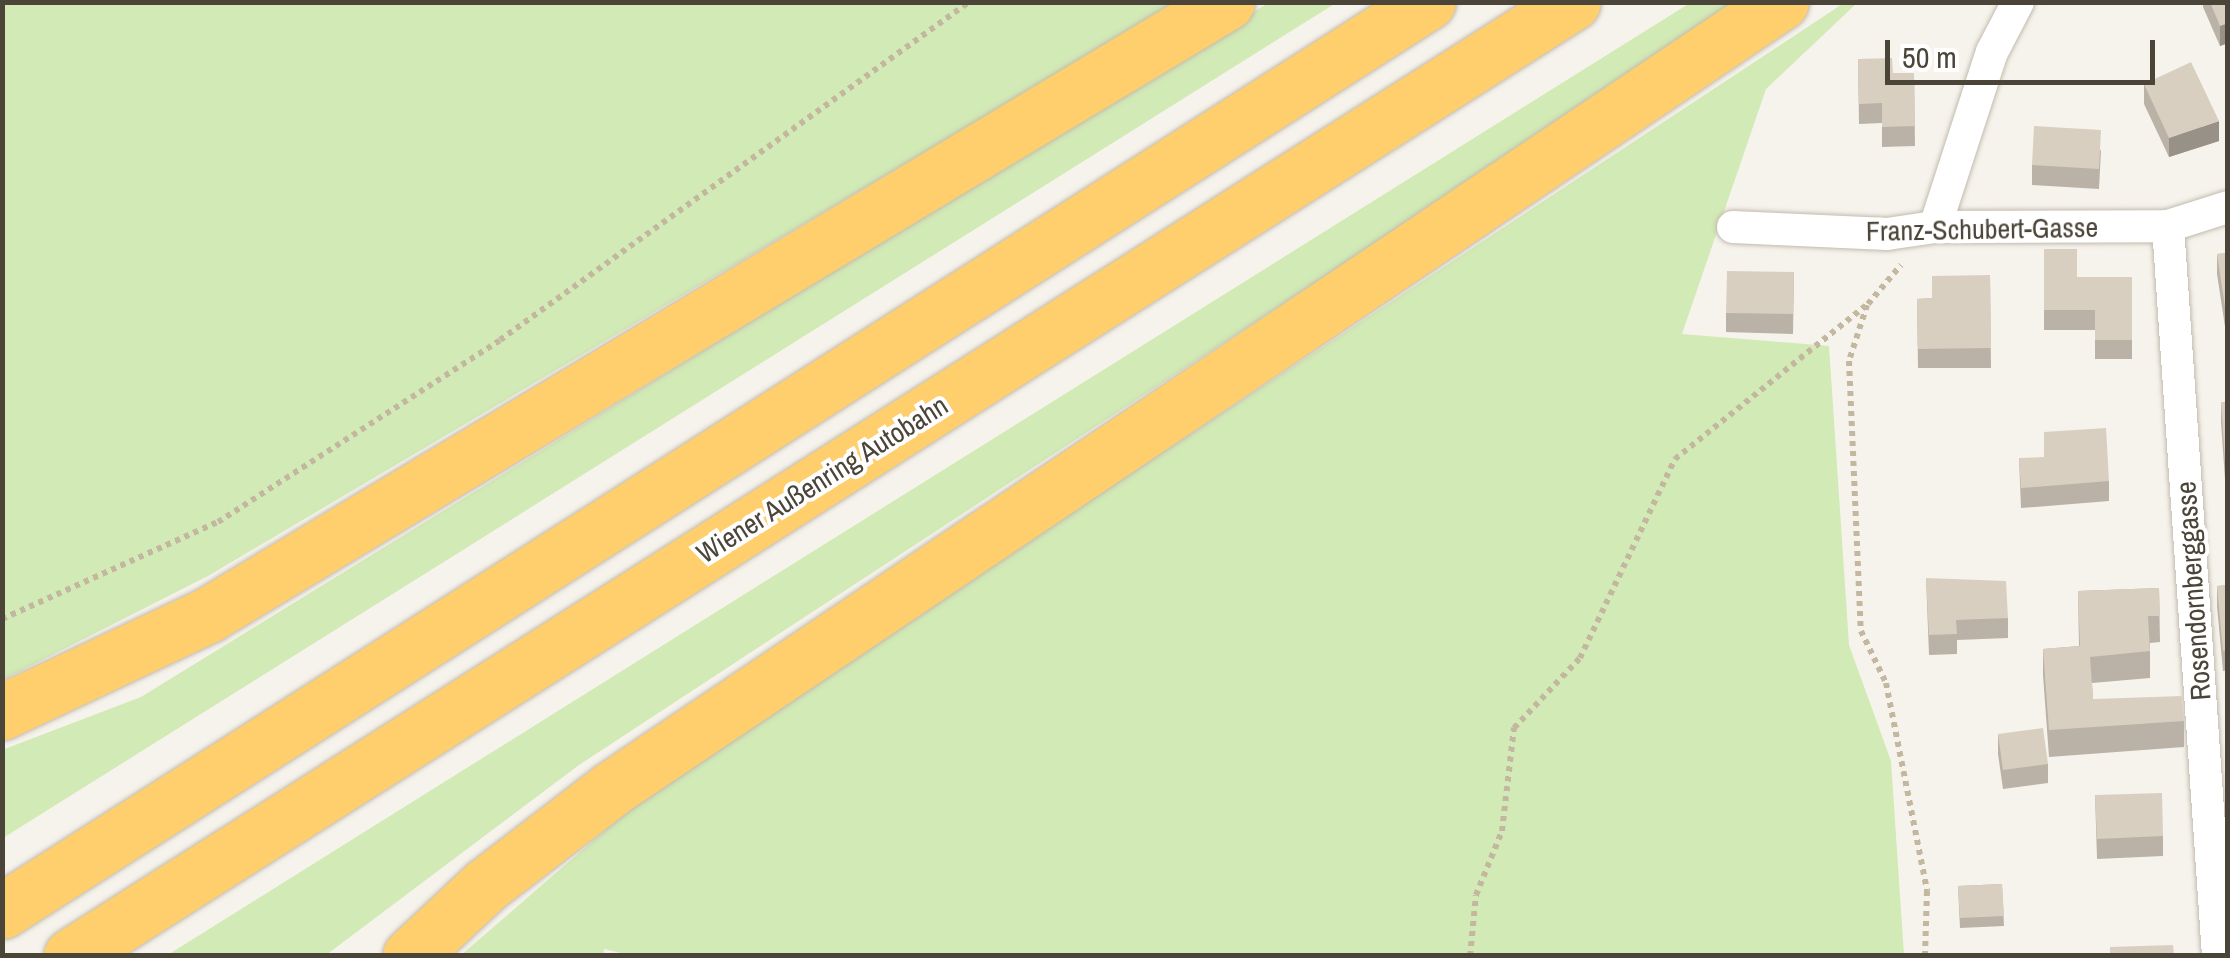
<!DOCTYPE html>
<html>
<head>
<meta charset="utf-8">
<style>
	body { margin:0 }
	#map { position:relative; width:2230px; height:958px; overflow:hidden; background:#f6f3ec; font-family:"Archivo Narrow",sans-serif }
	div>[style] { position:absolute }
	.green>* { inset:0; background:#d2eab5 }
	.path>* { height:6px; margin-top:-3px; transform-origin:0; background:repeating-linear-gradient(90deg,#c4b79f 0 5px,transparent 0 10px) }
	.roads { filter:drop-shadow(0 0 2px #c2bbae) drop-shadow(0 0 2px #c2bbae) }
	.minor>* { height:32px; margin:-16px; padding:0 16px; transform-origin:16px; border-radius:16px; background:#fff }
	.motorway>* { height:55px; margin:-27.5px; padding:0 27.5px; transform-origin:27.5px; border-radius:27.5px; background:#ffcf6e }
	.wall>* { inset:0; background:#bab2a6 }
	.shaded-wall>* { inset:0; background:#979187 }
	.building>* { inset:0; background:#d8cfc1 }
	span { translate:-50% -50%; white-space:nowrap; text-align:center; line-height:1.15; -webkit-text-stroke:8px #fff; paint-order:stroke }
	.street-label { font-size:28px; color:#4b4439 }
	.frame { position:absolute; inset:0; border:5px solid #4b4439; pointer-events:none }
	.scale { position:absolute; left:1885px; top:40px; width:270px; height:45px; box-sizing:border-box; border:5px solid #4b4439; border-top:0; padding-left:12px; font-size:30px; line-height:35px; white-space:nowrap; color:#4b4439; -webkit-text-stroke:8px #fff; paint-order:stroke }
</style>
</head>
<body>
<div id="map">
	<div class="green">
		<div style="clip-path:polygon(3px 3px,1177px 3px,208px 576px,3px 680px)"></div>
		<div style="clip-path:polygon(1268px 3px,1336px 3px,3px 838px,2px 750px,141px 697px)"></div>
		<div style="clip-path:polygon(1690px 3px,1742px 3px,579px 765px,326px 955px,166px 956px)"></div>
		<div style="clip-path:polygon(1844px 3px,1857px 3px,1766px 89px,1682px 334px,1829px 346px,1849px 645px,1891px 761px,1904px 955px,634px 956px,604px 949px,603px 956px,460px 956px,654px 788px)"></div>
	</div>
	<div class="path">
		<div style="left:1867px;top:305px;width:59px;rotate:107.8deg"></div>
		<div style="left:1849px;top:361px;width:270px;rotate:87.5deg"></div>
		<div style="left:1861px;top:631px;width:58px;rotate:64.3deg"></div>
		<div style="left:1886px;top:683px;width:212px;rotate:78.8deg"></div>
		<div style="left:1927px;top:891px;width:65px;rotate:91.8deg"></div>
		<div style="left:2px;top:619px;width:237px;rotate:-24.2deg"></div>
		<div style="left:218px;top:522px;width:336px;rotate:-32.8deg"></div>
		<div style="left:500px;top:340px;width:578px;rotate:-35.78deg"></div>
		<div style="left:1470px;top:956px;width:61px;rotate:-84.4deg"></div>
		<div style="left:1476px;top:895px;width:69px;rotate:-67.9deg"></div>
		<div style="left:1502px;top:831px;width:104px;rotate:-83.4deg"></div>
		<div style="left:1514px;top:728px;width:96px;rotate:-46.7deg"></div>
		<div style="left:1580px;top:658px;width:221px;rotate:-64.5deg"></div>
		<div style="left:1675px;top:459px;width:248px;rotate:-38.8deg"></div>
		<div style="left:1868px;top:304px;width:51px;rotate:-49.8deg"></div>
	</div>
	<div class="roads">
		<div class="minor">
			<div style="left:2168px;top:226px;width:732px;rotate:86.08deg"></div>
			<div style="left:1733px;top:227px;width:154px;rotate:2.6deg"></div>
			<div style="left:1887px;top:234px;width:49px;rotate:-8.3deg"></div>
			<div style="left:1935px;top:227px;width:233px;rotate:-0.2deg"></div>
			<div style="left:2168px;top:226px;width:63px;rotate:-17.6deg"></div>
			<div style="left:1935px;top:227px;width:184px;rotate:-72deg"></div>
			<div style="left:1992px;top:52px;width:56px;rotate:-62.5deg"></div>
		</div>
		<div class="motorway">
			<div style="left:2px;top:712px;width:228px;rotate:-25.2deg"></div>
			<div style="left:208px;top:615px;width:1189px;rotate:-31.03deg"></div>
			<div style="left:2px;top:911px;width:1691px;rotate:-32.52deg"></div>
			<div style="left:71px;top:956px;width:1779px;rotate:-32.42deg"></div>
			<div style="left:410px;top:956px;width:104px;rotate:-43.1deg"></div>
			<div style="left:486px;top:885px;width:158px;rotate:-37.5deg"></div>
			<div style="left:611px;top:789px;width:1410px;rotate:-33.93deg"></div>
		</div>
	</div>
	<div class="wall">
		<div style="clip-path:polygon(2203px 2px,2228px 2px,2228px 43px,2220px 46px,2203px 7px)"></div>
		<div style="clip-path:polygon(1858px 59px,1893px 73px,1914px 73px,1915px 146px,1882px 147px,1882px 123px,1859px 124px)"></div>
		<div style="clip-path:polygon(2144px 84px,2219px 141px,2169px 157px,2144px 104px)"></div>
		<div style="clip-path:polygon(2101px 150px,2099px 189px,2032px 185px,2032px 165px)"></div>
		<div style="clip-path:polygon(2044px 249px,2077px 277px,2132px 277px,2132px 359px,2095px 359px,2095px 330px,2044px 330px)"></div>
		<div style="clip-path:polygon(2228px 253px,2228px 340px,2227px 340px,2217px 274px,2217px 254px)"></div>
		<div style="clip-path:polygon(1794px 272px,1793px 334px,1726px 332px,1726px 313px)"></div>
		<div style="clip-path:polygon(1990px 275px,1991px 368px,1918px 368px,1917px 299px,1932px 298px)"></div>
		<div style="clip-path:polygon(2221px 402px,2228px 402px,2228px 523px,2221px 422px)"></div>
		<div style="clip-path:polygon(2019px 458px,2109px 481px,2109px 501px,2021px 508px)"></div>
		<div style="clip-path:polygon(1926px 578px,2008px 618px,2008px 638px,1957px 640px,1957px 654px,1929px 655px)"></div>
		<div style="clip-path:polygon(2228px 585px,2228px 670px,2223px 671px,2217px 606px,2217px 586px)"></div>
		<div style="clip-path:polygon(2159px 588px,2160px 642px,2150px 643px,2150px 678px,2092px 683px,2093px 699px,2184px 721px,2184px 747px,2049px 757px,2043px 675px,2043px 649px,2079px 646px,2078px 591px)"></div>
		<div style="clip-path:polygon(1998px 734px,2048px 764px,2048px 783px,2003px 789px,1998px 754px)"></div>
		<div style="clip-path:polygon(2095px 795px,2163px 836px,2163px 856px,2097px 859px)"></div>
		<div style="clip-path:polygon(2002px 884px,2004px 926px,1960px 928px,1958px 886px)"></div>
	</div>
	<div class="shaded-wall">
		<div style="clip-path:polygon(2228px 23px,2228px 43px,2220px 46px,2220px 26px)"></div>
		<div style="clip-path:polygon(2219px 121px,2219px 141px,2169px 157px,2169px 138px)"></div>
	</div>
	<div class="building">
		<div style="clip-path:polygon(2210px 2px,2228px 2px,2228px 23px,2220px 26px)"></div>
		<div style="clip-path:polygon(1892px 58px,1893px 73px,1914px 73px,1915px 126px,1882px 127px,1882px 103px,1859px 104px,1858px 59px)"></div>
		<div style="clip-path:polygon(2191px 62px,2219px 121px,2169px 138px,2144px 84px)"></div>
		<div style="clip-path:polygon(2034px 126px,2101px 130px,2099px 169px,2032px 165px)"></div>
		<div style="clip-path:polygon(2044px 249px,2077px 249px,2077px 277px,2132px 277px,2132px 340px,2095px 340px,2095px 310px,2044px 310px)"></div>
		<div style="clip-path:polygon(2228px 253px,2228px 320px,2227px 320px,2217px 254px)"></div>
		<div style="clip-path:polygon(1727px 271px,1794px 272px,1793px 314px,1726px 313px)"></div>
		<div style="clip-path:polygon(1990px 275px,1991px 348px,1918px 349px,1917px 299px,1932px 298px,1932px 276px)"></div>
		<div style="clip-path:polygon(2221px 402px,2228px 402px,2228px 504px)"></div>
		<div style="clip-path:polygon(2106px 428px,2109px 481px,2021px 488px,2019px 458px,2044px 457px,2044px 432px)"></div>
		<div style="clip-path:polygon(1926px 578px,2006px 581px,2008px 618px,1956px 620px,1957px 634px,1929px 635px)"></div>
		<div style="clip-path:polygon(2228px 585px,2228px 650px,2223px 651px,2217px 586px)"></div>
		<div style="clip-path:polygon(2159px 588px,2160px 616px,2148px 616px,2150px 651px,2090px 657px,2093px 699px,2182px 696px,2184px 721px,2049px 730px,2043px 649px,2080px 646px,2078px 591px)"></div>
		<div style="clip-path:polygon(2043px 728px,2048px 764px,2003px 770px,1998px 734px)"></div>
		<div style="clip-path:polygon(2162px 793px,2163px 836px,2097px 839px,2095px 795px)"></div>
		<div style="clip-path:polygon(2002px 884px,2004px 916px,1960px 918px,1958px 886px)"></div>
		<div style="clip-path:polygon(2173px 945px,2174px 956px,2110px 956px,2110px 947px)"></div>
	</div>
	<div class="street-label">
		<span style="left:1982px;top:229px;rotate:-1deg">Franz-Schubert-Gasse</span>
		<span style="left:822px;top:479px;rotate:-32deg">Wiener Außenring Autobahn</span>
		<span style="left:2193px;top:591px;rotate:-94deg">Rosendornberggasse</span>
	</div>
	<div class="frame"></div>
	<div class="scale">50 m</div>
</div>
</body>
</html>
